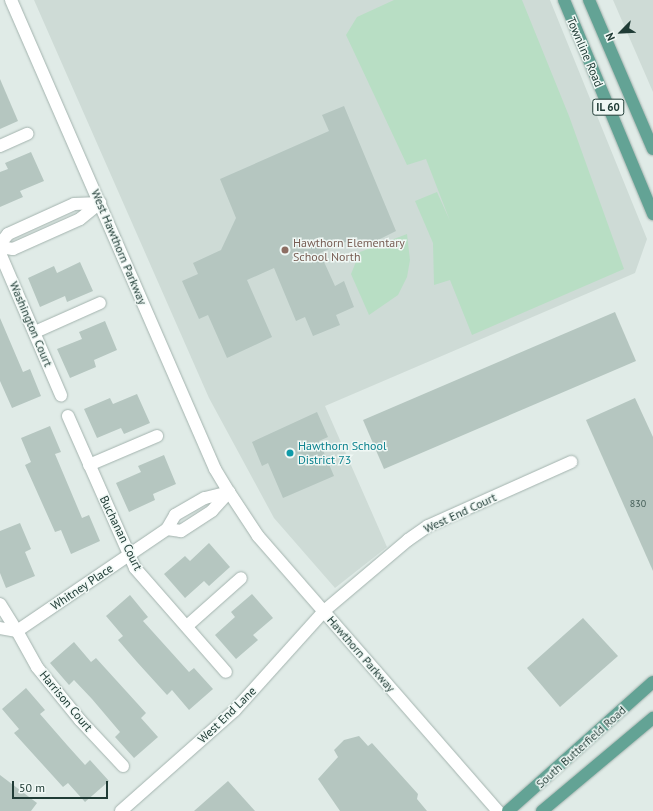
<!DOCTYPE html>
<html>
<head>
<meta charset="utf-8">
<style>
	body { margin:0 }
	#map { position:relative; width:653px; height:811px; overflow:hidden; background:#e0ebe7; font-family:"PT Sans",sans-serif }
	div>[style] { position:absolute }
	.built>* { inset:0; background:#cedbd6 }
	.green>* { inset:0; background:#b8dec4 }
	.building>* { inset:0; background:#b5c6c0 }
	.roads { filter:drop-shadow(0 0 1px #a3b3ae) drop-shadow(0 0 1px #a3b3ae) }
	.minor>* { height:12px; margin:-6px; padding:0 6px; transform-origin:6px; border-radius:6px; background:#fff }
	.major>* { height:12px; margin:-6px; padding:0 6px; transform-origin:6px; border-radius:6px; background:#63a395 }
	.dots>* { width:11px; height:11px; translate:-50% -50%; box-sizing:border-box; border:2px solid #f0f8f5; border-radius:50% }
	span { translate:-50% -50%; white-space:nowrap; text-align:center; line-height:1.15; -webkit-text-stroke:3px #f0f8f5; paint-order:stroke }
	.number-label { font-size:10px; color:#455e58 }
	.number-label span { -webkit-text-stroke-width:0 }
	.shield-label span { padding:1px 3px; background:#f0f8f5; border:1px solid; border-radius:3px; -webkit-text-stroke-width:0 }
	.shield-label { font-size:11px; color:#203c36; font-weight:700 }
	.street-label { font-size:12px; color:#203c36 }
	.education-label { font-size:12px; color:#785e54 }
	.left { translate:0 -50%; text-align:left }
	.culture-label { font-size:12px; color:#0d838f }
	.north { position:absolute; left:601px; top:12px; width:40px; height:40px; -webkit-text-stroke:3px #f0f8f5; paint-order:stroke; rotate:246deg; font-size:11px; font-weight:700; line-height:16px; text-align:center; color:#203c36 }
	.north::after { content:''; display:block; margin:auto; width:14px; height:18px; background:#203c36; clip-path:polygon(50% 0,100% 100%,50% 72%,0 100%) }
	.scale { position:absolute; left:12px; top:781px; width:96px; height:18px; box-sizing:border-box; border:2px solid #203c36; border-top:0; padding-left:5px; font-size:12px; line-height:14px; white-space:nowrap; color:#203c36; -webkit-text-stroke:3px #f0f8f5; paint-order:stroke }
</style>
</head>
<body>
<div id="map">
	<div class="built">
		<div style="clip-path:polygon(34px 0,550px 0,647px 239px,635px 273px,325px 406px,387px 547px,335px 588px,274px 518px,209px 398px)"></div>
		<div style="clip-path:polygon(613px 0,653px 0,653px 92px)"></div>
	</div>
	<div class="green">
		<div style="clip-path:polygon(394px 0,522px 0,569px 116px,624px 269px,472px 335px,450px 280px,434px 285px,433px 243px,415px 201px,437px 192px,450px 221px,426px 159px,407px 165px,346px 35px,357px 17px)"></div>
		<div style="clip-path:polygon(407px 234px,410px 260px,407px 277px,398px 295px,369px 315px,351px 274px,360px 252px)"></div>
	</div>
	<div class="building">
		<div style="clip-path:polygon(0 79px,18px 121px,0 129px)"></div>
		<div style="clip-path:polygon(344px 106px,396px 231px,362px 248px,357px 237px,320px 253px,335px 286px,344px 281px,354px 307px,336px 315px,340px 325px,313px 336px,305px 317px,296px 321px,274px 268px,247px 280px,272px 337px,227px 358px,208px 315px,199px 319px,182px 281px,198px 274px,193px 263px,221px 250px,236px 218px,220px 179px,329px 131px,322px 115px)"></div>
		<div style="clip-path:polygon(31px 152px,44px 181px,20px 191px,23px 197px,0 207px,0 172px,8px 169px,5px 163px)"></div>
		<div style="clip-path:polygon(80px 262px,93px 291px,67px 302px,65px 296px,40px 307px,28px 278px,54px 266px,57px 273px)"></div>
		<div style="clip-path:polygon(615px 312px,636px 361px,384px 469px,363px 420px)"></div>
		<div style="clip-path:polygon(0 318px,23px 372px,30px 369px,41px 396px,12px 408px,0 381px)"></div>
		<div style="clip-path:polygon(105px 321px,117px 350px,94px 360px,96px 367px,70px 378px,57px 349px,82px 339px,79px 332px)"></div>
		<div style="clip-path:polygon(137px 394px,150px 423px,124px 434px,121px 428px,97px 438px,84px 409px,110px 398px,113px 404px)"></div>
		<div style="clip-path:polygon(635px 398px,653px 437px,653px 571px,586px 420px)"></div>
		<div style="clip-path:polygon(317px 412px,328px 437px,319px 441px,334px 476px,283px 498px,268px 463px,262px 466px,252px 442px)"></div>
		<div style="clip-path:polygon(50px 426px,61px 452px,55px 454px,82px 518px,89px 515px,100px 541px,71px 554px,61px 530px,55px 532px,25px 465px,31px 462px,21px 438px)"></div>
		<div style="clip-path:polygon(164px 455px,176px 484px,153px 494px,155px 500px,129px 512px,116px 483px,141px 472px,138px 466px)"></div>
		<div style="clip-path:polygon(20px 523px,31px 549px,25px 552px,35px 576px,6px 588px,0 573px,0 531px)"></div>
		<div style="clip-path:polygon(209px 543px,230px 567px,209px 586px,204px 581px,185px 598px,164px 574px,185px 556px,190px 561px)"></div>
		<div style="clip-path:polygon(252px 594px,273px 618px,253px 635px,258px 640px,236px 659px,215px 635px,235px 617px,231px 612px)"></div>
		<div style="clip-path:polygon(130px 595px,148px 617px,143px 621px,189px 672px,194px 668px,213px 689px,189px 710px,172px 690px,167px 695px,137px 662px,118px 640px,123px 636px,106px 616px)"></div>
		<div style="clip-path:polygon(583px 618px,618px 656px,560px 707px,527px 668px)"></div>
		<div style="clip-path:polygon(74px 642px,91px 662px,96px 658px,146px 713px,141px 718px,158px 737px,134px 758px,115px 737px,120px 732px,92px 699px,74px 680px,69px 685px,50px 663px)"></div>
		<div style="clip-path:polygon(26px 688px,45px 710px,40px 714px,67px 745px,85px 765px,90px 760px,109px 781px,85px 802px,68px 783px,63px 787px,14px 733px,19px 729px,2px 709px)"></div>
		<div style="clip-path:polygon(359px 736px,368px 746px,372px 743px,418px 794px,417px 799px,427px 811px,340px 811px,318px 779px,338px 757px,334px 750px,344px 740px)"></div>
		<div style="clip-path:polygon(0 775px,37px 803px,31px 811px,0 811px)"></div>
		<div style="clip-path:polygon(228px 781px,255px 811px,194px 811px)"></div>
	</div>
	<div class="roads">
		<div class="minor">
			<div style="left:11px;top:0;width:511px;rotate:66.49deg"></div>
			<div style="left:215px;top:469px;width:27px;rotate:59deg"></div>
			<div style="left:229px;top:492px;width:53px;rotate:56.6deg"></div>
			<div style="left:258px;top:536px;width:365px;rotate:48.9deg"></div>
			<div style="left:0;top:146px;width:30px;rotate:-24deg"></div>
			<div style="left:0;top:244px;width:13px;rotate:-51deg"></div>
			<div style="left:8px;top:234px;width:72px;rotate:-24.4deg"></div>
			<div style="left:74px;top:204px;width:26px;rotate:-2deg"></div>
			<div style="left:0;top:247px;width:13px;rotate:9deg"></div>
			<div style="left:13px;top:249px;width:73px;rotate:-24.1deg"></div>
			<div style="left:80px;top:219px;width:26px;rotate:-39deg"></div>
			<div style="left:0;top:253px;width:155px;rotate:66.8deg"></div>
			<div style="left:35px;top:332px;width:71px;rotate:-24deg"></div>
			<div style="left:68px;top:416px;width:166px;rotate:66.2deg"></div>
			<div style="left:135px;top:568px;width:138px;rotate:48.8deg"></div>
			<div style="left:89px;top:465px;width:74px;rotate:-23.1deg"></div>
			<div style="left:0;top:604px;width:32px;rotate:58deg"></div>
			<div style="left:17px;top:631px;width:17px;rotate:-170deg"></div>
			<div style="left:187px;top:626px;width:72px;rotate:-41.6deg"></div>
			<div style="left:123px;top:766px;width:63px;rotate:-133.1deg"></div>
			<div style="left:80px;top:720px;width:68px;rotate:-129.1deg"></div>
			<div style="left:37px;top:667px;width:41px;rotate:-119.1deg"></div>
			<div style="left:17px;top:631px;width:181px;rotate:-34.2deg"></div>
			<div style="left:167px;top:529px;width:16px;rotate:-60deg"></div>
			<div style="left:175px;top:515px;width:34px;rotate:-30deg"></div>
			<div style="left:205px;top:498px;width:25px;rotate:-14deg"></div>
			<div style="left:229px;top:492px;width:25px;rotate:132deg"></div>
			<div style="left:212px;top:511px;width:37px;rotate:147deg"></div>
			<div style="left:181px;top:531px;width:14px;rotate:-172deg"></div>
			<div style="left:121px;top:811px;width:152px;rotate:-41.5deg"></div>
			<div style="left:235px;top:710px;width:133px;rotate:-48deg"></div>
			<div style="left:324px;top:611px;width:110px;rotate:-40.2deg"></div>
			<div style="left:408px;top:540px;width:24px;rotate:-35deg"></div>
			<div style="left:428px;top:526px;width:157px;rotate:-24.1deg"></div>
		</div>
		<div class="major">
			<div style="left:564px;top:0;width:232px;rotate:67.4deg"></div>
			<div style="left:589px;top:0;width:162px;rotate:66.8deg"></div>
			<div style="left:508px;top:811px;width:194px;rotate:-41.7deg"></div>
			<div style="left:542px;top:811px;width:145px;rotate:-40deg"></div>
		</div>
	</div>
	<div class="dots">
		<div style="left:285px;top:250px;background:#8d6e63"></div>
		<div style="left:290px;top:453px;background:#0f9aa8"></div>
	</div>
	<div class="number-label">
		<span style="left:638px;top:504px">830</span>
	</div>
	<div class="shield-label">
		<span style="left:608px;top:107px">IL 60</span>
	</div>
	<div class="street-label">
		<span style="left:585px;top:52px;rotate:67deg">Townline Road</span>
		<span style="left:119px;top:247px;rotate:67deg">West Hawthorn Parkway</span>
		<span style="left:31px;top:324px;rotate:67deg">Washington Court</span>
		<span style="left:460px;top:513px;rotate:-25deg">West End Court</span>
		<span style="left:121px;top:533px;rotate:64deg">Buchanan Court</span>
		<span style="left:82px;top:587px;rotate:-34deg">Whitney Place</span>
		<span style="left:361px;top:654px;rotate:49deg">Hawthorn Parkway</span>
		<span style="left:66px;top:701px;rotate:50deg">Harrison Court</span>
		<span style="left:227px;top:715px;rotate:-44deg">West End Lane</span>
		<span style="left:581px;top:747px;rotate:-42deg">South Butterfield Road</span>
	</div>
	<div class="education-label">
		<span class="left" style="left:293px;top:250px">Hawthorn Elementary<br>School North</span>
	</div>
	<div class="culture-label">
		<span class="left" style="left:298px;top:453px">Hawthorn School<br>District 73</span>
	</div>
	<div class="north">N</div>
	<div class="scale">50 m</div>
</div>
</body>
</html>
